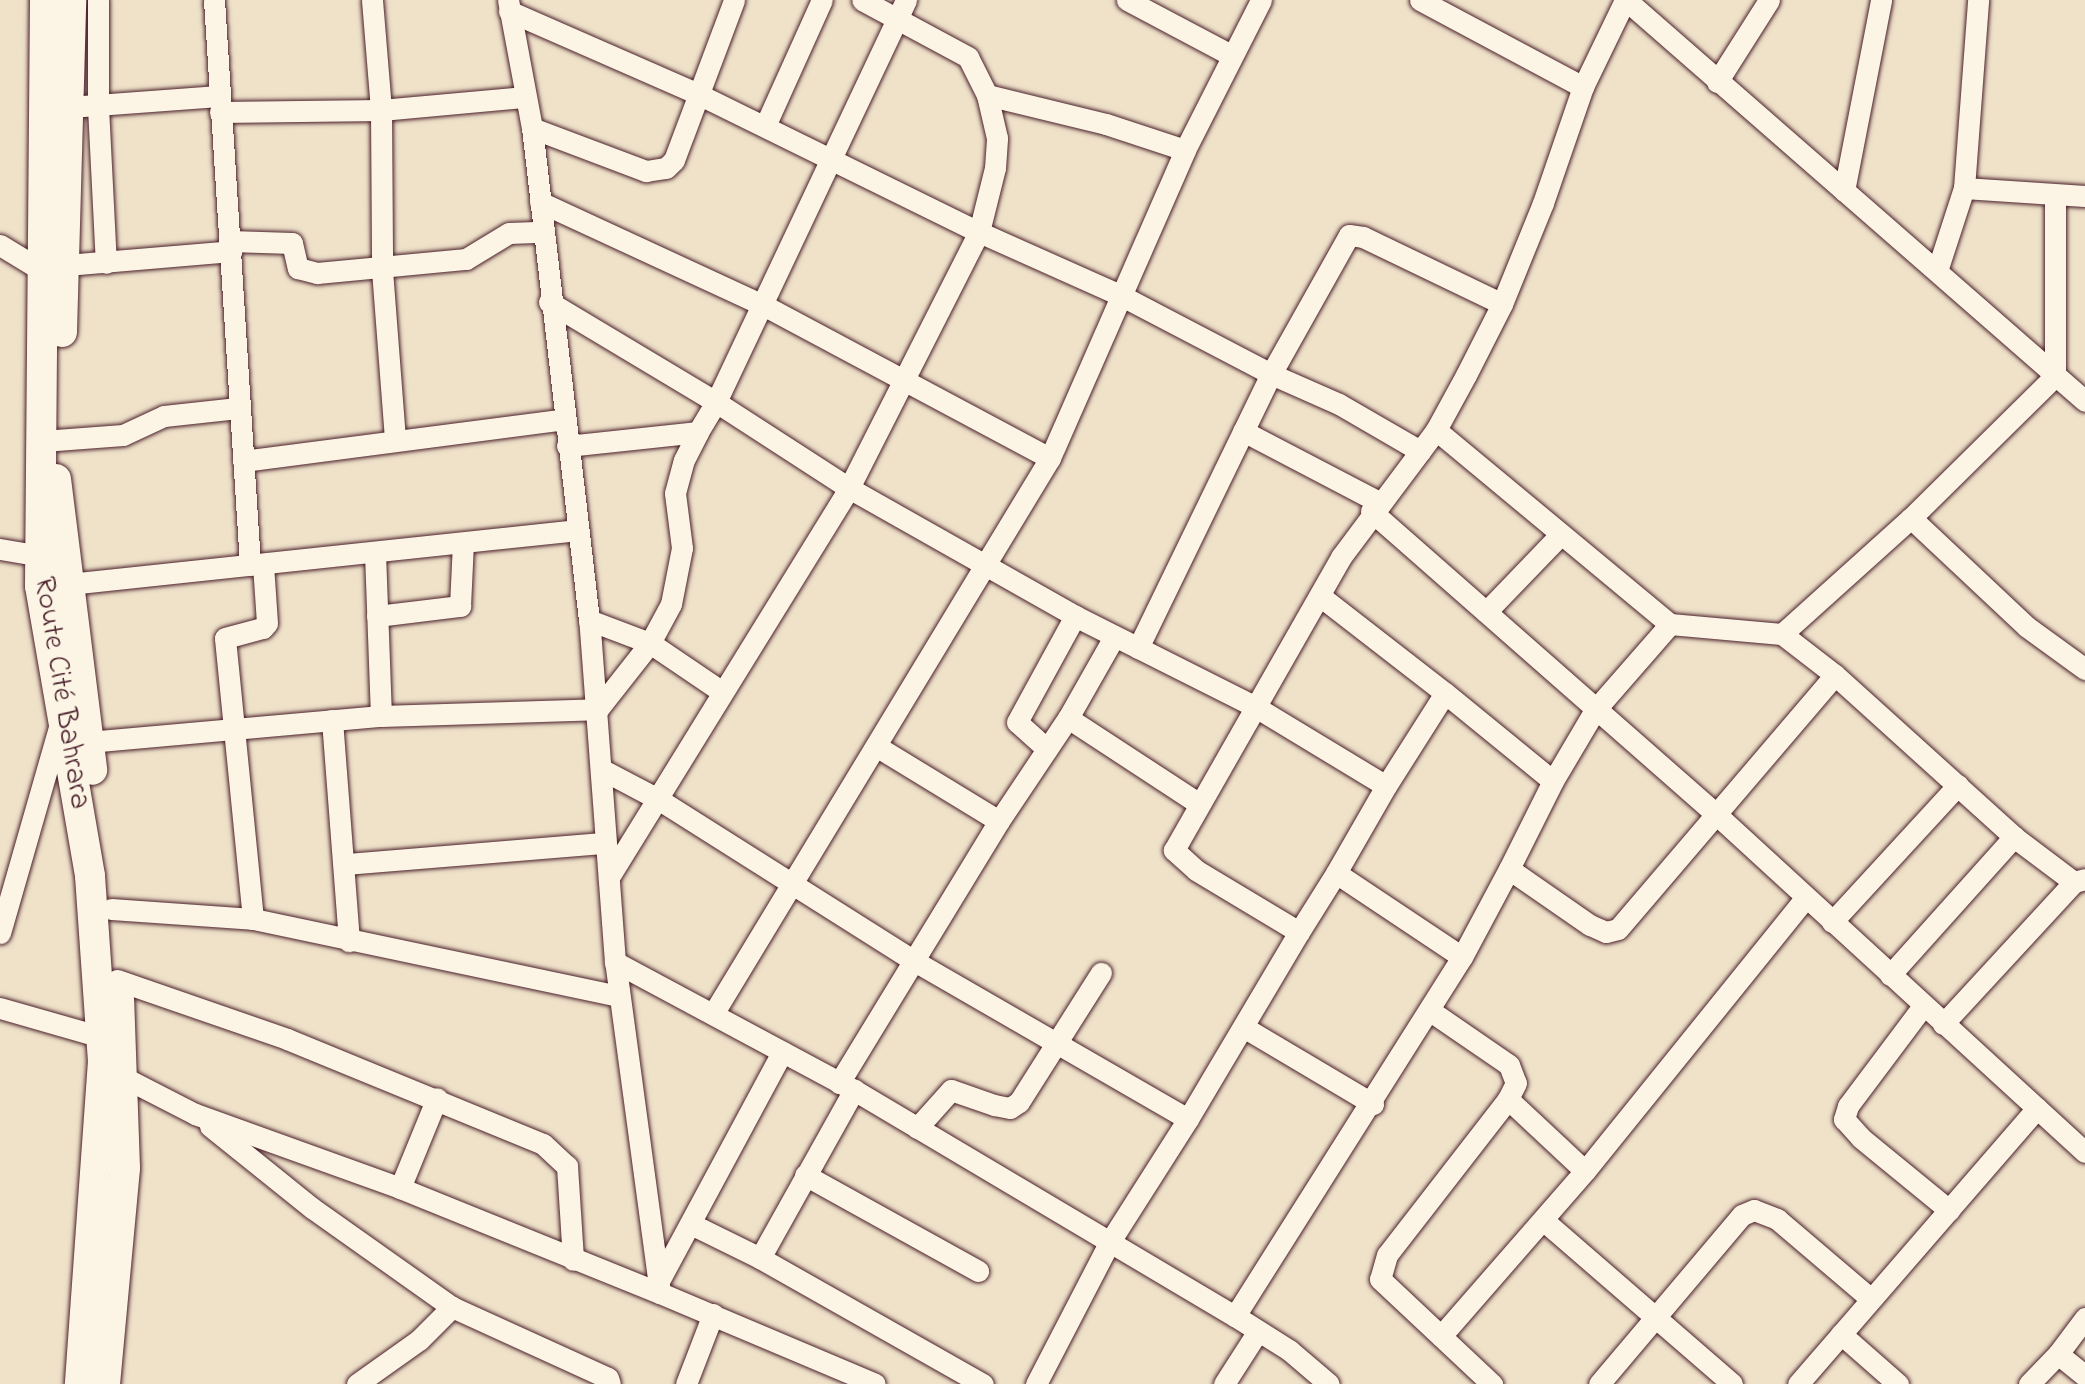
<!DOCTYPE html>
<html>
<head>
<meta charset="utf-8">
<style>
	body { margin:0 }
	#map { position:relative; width:2085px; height:1384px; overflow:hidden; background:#efe2c9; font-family:"Indie Flower",sans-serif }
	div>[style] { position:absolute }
	.roads { filter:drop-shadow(0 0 2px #4a1f2b) drop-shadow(0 0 2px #4a1f2b) }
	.minor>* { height:21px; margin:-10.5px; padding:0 10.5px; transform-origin:10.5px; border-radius:10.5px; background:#fcf5e5 }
	.secondary>* { height:30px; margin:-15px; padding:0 15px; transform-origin:15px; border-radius:15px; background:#fcf5e5 }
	span { translate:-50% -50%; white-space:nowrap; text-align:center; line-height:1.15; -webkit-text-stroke:5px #fcf5e5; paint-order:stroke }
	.street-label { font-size:30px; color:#4a1f2b }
</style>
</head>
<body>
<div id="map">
	<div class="roads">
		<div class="minor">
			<div style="left:98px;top:0;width:107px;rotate:90deg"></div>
			<div style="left:98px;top:107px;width:156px;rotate:87.1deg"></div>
			<div style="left:214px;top:0;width:566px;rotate:86.35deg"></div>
			<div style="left:372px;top:0;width:110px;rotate:85.3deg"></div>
			<div style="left:381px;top:110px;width:160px;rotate:89.6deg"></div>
			<div style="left:382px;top:270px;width:169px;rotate:85.6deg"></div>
			<div style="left:1127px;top:0;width:118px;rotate:27.9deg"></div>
			<div style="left:1420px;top:0;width:185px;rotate:28.1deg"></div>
			<div style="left:1583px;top:87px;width:97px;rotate:-64.2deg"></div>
			<div style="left:1626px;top:0;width:609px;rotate:41.14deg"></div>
			<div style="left:509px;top:11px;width:209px;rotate:23.7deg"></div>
			<div style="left:700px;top:95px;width:311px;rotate:26.2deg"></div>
			<div style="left:979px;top:232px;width:154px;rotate:24.1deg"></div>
			<div style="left:1120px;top:295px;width:170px;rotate:27.6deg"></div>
			<div style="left:1271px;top:374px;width:74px;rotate:23.8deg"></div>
			<div style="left:1339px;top:404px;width:94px;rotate:30.1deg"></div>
			<div style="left:1717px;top:82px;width:97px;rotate:-57.6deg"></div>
			<div style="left:987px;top:95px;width:122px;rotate:13.7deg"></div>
			<div style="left:1106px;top:124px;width:83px;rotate:18.2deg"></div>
			<div style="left:83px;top:106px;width:136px;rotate:-4.2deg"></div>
			<div style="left:220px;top:112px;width:161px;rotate:-0.7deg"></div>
			<div style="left:381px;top:110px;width:145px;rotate:-5.2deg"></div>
			<div style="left:765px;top:126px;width:138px;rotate:-65.7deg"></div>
			<div style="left:532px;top:128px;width:122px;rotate:20.7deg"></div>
			<div style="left:646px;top:171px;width:20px;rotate:-9deg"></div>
			<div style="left:666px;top:168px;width:11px;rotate:-45deg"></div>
			<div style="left:674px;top:160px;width:171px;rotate:-69.4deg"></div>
			<div style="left:1964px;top:188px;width:121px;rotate:3.8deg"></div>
			<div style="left:1844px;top:191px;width:195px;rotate:-79deg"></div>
			<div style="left:540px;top:202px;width:246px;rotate:24.8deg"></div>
			<div style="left:763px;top:305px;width:325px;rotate:28.1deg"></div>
			<div style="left:230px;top:241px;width:62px;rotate:1.8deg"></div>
			<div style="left:292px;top:243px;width:26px;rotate:77deg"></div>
			<div style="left:298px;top:268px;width:20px;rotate:15deg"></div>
			<div style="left:317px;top:273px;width:150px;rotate:-5.4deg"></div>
			<div style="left:466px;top:259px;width:50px;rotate:-31.2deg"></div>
			<div style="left:509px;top:233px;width:33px;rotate:-2deg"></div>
			<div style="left:0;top:245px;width:50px;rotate:31.2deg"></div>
			<div style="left:66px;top:265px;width:166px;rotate:-4.8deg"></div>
			<div style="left:1937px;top:271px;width:87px;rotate:-72deg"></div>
			<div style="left:1964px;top:188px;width:189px;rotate:-85.7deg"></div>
			<div style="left:549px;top:302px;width:195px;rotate:30.9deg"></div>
			<div style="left:716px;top:402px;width:445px;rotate:-64.7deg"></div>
			<div style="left:1436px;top:430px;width:304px;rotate:39.7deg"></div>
			<div style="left:1670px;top:624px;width:112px;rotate:5.1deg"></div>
			<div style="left:1782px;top:634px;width:67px;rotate:37.7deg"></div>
			<div style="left:1835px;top:675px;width:241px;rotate:42.1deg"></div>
			<div style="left:2014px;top:837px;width:75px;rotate:36.9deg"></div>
			<div style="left:2074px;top:882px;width:11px;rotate:-15deg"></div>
			<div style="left:1243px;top:431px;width:153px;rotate:27.6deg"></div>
			<div style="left:56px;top:440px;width:67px;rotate:-4.3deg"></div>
			<div style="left:123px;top:435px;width:45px;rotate:-24.9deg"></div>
			<div style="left:164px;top:416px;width:74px;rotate:-6.2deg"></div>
			<div style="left:567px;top:446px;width:132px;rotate:-6.1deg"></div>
			<div style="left:698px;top:432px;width:35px;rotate:-59deg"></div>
			<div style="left:716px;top:402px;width:158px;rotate:32.9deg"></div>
			<div style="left:849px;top:488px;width:260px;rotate:29.5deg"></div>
			<div style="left:1075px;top:616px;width:200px;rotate:26.7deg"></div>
			<div style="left:1254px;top:706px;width:154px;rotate:31.2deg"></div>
			<div style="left:1386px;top:786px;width:110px;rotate:-57.6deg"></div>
			<div style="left:1445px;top:693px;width:158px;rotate:-142.2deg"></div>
			<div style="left:243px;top:461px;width:325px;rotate:-7.4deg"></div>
			<div style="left:1371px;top:511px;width:461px;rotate:41.3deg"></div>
			<div style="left:1717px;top:815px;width:499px;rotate:42.5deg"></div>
			<div style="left:1911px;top:518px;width:159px;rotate:43.2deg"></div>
			<div style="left:2027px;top:627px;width:72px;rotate:35.9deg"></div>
			<div style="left:0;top:549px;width:54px;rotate:9.6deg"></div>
			<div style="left:375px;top:553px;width:163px;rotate:87.9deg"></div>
			<div style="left:69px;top:584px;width:512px;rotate:-6.06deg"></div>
			<div style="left:1486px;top:612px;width:107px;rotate:-46.1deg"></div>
			<div style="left:377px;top:616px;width:84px;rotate:-6.9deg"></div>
			<div style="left:460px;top:606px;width:63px;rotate:-87.3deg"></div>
			<div style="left:589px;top:620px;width:65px;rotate:20.7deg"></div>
			<div style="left:650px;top:643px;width:86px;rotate:34.1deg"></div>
			<div style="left:1782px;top:634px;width:173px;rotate:-42deg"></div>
			<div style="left:1911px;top:518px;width:202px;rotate:-44.6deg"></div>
			<div style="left:2055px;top:376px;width:181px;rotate:-90deg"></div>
			<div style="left:1114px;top:637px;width:93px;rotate:119.6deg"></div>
			<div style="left:1068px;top:718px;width:155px;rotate:33.2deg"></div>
			<div style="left:1138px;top:648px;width:305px;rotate:-64.1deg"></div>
			<div style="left:1271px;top:374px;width:159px;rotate:-60.7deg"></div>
			<div style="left:1349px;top:235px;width:14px;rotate:8deg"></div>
			<div style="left:1363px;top:237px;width:154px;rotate:25.7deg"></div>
			<div style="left:1445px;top:693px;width:139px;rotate:39.2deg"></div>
			<div style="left:1553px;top:781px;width:82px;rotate:-59.4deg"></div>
			<div style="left:1595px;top:710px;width:114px;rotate:-48.9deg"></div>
			<div style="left:332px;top:720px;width:222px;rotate:85.6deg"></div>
			<div style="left:88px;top:742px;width:294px;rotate:-5.1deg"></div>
			<div style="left:381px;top:716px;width:217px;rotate:-1.8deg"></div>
			<div style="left:598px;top:709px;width:84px;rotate:-51.8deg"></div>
			<div style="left:650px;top:643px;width:44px;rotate:-61.7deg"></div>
			<div style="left:671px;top:604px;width:57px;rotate:-78.9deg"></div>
			<div style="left:682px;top:548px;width:55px;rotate:-97.3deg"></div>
			<div style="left:675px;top:493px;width:34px;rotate:-75deg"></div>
			<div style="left:684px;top:460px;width:31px;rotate:-63deg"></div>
			<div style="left:876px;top:746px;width:144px;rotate:31.4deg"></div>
			<div style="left:1047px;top:749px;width:40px;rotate:-138deg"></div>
			<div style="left:1017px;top:722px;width:121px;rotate:-61.3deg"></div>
			<div style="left:601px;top:769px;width:64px;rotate:27.8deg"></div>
			<div style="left:658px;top:799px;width:305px;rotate:32.3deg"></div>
			<div style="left:916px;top:962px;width:314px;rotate:30deg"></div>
			<div style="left:1188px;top:1119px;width:217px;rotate:-59.3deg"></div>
			<div style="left:1553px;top:781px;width:98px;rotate:116.6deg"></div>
			<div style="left:1509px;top:869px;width:98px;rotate:34.7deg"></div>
			<div style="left:1590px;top:925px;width:17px;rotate:24deg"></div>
			<div style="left:1606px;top:932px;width:12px;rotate:-14deg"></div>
			<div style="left:1618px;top:929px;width:334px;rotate:-49.5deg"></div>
			<div style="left:1386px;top:786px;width:100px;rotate:119.9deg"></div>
			<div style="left:1336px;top:873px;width:151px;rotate:33.7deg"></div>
			<div style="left:1462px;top:957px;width:100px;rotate:-61.9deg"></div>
			<div style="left:346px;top:864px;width:259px;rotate:-4.7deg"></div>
			<div style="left:1336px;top:873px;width:70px;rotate:122.1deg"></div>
			<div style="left:1299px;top:932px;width:120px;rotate:-149deg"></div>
			<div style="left:1196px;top:870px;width:30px;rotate:-138deg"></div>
			<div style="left:1174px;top:850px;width:337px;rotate:-60.3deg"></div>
			<div style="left:1341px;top:557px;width:159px;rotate:-53.2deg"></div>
			<div style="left:1436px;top:430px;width:63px;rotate:-61.4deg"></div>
			<div style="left:1466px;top:375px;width:80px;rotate:-63.1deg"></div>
			<div style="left:1502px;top:304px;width:109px;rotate:-67.9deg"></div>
			<div style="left:1543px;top:203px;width:123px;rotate:-71deg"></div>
			<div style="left:609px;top:877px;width:457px;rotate:-58.3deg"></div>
			<div style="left:849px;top:488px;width:287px;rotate:-63.1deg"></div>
			<div style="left:979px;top:232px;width:66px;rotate:-76deg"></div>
			<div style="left:995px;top:168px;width:30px;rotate:-86deg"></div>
			<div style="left:997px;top:138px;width:44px;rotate:-103.1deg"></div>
			<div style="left:987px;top:95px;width:42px;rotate:-116.6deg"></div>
			<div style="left:968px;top:57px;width:120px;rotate:-151.7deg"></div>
			<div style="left:111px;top:909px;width:142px;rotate:4deg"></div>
			<div style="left:253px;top:919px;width:374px;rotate:11.9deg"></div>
			<div style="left:253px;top:919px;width:282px;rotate:-95.7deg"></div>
			<div style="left:225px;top:638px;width:39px;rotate:-15deg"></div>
			<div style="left:263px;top:628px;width:6px;rotate:-51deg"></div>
			<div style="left:267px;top:623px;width:59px;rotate:-93.9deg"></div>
			<div style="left:1832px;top:922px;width:186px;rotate:-47.4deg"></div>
			<div style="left:0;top:933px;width:217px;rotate:-74deg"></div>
			<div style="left:615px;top:962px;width:271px;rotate:28.2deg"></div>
			<div style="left:854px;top:1090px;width:443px;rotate:30.7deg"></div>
			<div style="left:1235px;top:1316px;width:64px;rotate:32.2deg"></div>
			<div style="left:1289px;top:1350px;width:52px;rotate:40.4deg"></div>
			<div style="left:1890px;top:975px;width:186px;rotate:-48.1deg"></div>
			<div style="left:117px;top:980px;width:180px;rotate:19.1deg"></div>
			<div style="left:287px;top:1039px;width:277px;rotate:22.3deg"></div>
			<div style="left:543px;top:1144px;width:33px;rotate:43deg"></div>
			<div style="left:567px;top:1166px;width:94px;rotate:86.3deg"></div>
			<div style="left:1923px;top:1006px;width:125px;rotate:126.9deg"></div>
			<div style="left:1848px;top:1106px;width:14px;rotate:107deg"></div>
			<div style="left:1844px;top:1119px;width:25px;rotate:48deg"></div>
			<div style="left:1861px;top:1138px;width:114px;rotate:39.3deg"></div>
			<div style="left:0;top:1008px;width:105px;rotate:16deg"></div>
			<div style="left:1429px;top:1010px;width:97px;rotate:34.5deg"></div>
			<div style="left:1509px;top:1065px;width:19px;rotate:69deg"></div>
			<div style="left:1516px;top:1083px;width:18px;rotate:117deg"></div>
			<div style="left:1508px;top:1099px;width:197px;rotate:127.8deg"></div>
			<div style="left:1387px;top:1255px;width:25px;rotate:106deg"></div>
			<div style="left:1380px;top:1279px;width:154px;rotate:43.2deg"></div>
			<div style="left:713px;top:1014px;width:650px;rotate:-58.78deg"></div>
			<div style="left:1050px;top:458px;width:336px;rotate:-66.3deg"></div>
			<div style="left:1185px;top:150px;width:168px;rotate:-63.1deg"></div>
			<div style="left:1943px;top:1024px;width:193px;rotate:-47.3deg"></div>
			<div style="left:1245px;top:1028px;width:149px;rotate:30.7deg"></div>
			<div style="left:110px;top:1076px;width:13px;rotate:4deg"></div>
			<div style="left:123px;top:1077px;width:81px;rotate:27.2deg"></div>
			<div style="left:195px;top:1114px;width:218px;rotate:19.8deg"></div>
			<div style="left:400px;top:1188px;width:280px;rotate:22deg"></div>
			<div style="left:660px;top:1293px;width:334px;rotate:-97.7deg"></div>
			<div style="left:615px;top:962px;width:343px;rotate:-94.3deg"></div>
			<div style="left:589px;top:620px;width:495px;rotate:-96.6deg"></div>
			<div style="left:532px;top:128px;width:130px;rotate:-100.6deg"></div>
			<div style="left:839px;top:1083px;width:307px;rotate:-58.6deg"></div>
			<div style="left:999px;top:821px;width:124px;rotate:-56.2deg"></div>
			<div style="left:1508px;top:1099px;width:105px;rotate:43.1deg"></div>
			<div style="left:210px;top:1126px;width:131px;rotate:38.8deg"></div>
			<div style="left:312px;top:1208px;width:171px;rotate:35.3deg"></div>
			<div style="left:452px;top:1307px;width:171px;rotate:24.5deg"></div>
			<div style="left:608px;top:1378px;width:6px;rotate:72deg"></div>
			<div style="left:917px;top:1128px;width:51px;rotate:-48.2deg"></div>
			<div style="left:951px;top:1090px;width:46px;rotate:19.2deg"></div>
			<div style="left:994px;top:1105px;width:16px;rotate:11deg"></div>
			<div style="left:1010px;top:1108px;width:11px;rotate:-34deg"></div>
			<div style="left:1019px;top:1102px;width:153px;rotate:-57.6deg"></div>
			<div style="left:805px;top:1175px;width:198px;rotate:29deg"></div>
			<div style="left:400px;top:1188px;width:97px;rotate:-67.7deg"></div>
			<div style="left:1543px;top:1220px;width:250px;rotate:40.9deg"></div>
			<div style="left:691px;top:1224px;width:77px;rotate:26.2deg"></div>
			<div style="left:760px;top:1258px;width:193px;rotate:-60.8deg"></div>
			<div style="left:760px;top:1258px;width:256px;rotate:29.5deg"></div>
			<div style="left:660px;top:1279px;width:258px;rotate:-61.7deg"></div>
			<div style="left:660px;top:1293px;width:233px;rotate:22.9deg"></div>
			<div style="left:1235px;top:1316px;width:425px;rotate:-57.7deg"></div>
			<div style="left:2085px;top:1318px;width:45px;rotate:126.9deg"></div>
			<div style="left:2058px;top:1354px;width:35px;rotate:39deg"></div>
			<div style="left:1841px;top:1334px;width:76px;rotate:41.3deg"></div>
			<div style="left:1441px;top:1336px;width:219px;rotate:-48.9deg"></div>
			<div style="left:1585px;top:1171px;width:351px;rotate:-51.1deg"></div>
			<div style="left:357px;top:1384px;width:76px;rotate:-35.4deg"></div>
			<div style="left:419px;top:1340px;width:47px;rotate:-45deg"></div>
			<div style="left:686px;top:1384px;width:75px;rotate:-68.9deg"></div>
			<div style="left:1036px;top:1384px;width:159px;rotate:-62.6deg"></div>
			<div style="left:1109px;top:1243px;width:147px;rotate:-57.5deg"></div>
			<div style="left:1224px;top:1384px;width:63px;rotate:-57.3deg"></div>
			<div style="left:1599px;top:1384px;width:221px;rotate:-49.8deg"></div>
			<div style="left:1742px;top:1215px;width:13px;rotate:-23deg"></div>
			<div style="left:1754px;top:1210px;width:25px;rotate:21deg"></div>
			<div style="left:1777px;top:1219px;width:123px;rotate:40.4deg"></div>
			<div style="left:1798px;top:1384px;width:365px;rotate:-49.1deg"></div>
			<div style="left:2029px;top:1384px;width:42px;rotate:-46deg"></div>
		</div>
		<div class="secondary">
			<div style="left:45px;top:0;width:586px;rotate:90.49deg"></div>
			<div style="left:40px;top:586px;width:294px;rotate:80.2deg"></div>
			<div style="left:90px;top:876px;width:185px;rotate:86deg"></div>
			<div style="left:103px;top:1061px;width:324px;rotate:94.1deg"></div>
			<div style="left:62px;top:332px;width:332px;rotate:-88.4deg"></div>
			<div style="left:56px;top:479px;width:293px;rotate:82.9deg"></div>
			<div style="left:105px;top:1384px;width:217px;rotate:-84.7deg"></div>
			<div style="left:125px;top:1168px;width:168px;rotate:-92deg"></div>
		</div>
	</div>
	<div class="street-label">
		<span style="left:61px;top:693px;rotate:81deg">Route Cité Bahrara</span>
	</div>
</div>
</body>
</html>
